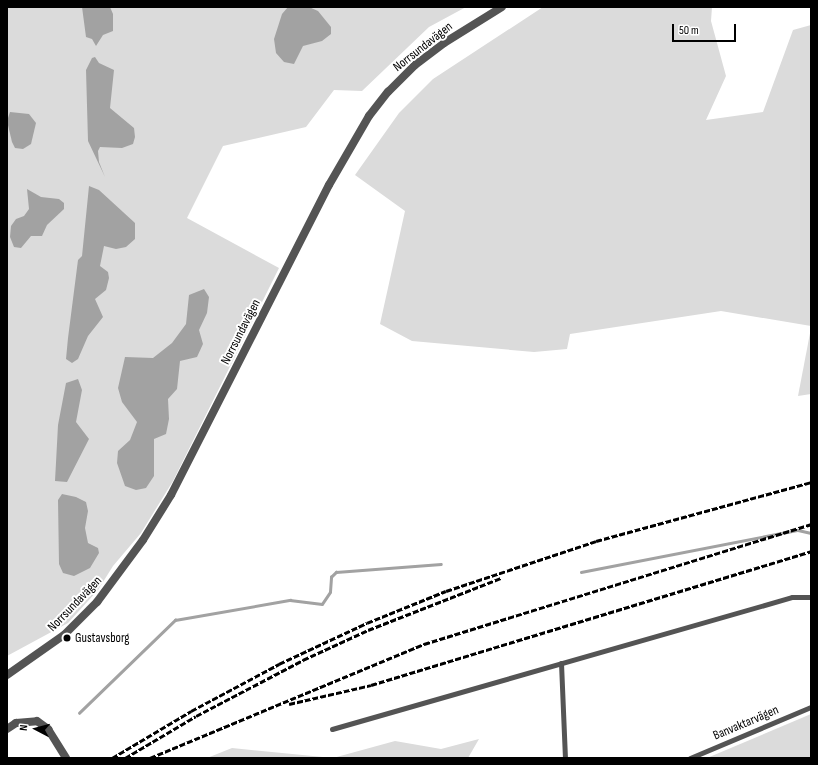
<!DOCTYPE html>
<html>
<head>
<meta charset="utf-8">
<style>
	body { margin:0 }
	#map { position:relative; width:818px; height:765px; overflow:hidden; background:#fff; font-family:"Sofia Sans Condensed",sans-serif }
	div>[style] { position:absolute }
	.green>* { inset:0; background:#dbdbdb }
	.water>* { inset:0; background:#a2a2a2 }
	.stream>* { height:2.5px; margin:-1.25px; padding:0 1.25px; transform-origin:1.25px; border-radius:1.25px; background:#a2a2a2 }
	.service>* { height:5px; margin:-2.5px; padding:0 2.5px; transform-origin:2.5px; border-radius:2.5px; background:#545454 }
	.minor>* { height:8px; margin:-4px; padding:0 4px; transform-origin:4px; border-radius:4px; background:#545454 }
	.tertiary>* { height:8px; margin:-4px; padding:0 4px; transform-origin:4px; border-radius:4px; background:#545454 }
	.rail>* { height:2.5px; margin-top:-1.25px; transform-origin:0; background:repeating-linear-gradient(90deg,#000 0 6px,transparent 0 8px) }
	.dots>* { width:11px; height:11px; translate:-50% -50%; box-sizing:border-box; border:2px solid #fff; border-radius:50% }
	span { translate:-50% -50%; white-space:nowrap; text-align:center; line-height:1.15; -webkit-text-stroke:4px #fff; paint-order:stroke }
	.street-label { font-size:13px; color:#000 }
	.poi-label { font-size:13px; color:#000 }
	.left { translate:0 -50%; text-align:left }
	.frame { position:absolute; inset:0; border:8px solid #000; pointer-events:none }
	.north { position:absolute; left:16px; top:709px; width:40px; height:40px; -webkit-text-stroke:3px #fff; paint-order:stroke; rotate:276deg; font-size:11px; font-weight:700; line-height:16px; text-align:center; color:#000 }
	.north::after { content:''; display:block; margin:auto; width:14px; height:18px; background:#000; clip-path:polygon(50% 0,100% 100%,50% 72%,0 100%) }
	.scale { position:absolute; left:672px; top:24px; width:64px; height:18px; box-sizing:border-box; border:2px solid #000; border-top:0; padding-left:5px; font-size:12px; line-height:14px; white-space:nowrap; color:#000; -webkit-text-stroke:3px #fff; paint-order:stroke }
</style>
</head>
<body>
<div id="map">
	<div class="green">
		<div style="clip-path:polygon(7px 7px,466px 7px,429px 27px,362px 91px,334px 90px,306px 127px,223px 146px,187px 218px,279px 268px,173px 481px,141px 533px,113px 566px,98px 590px,68px 623px,7px 656px)"></div>
		<div style="clip-path:polygon(543px 7px,712px 7px,711px 21px,726px 76px,706px 120px,763px 112px,793px 30px,811px 25px,811px 326px,721px 311px,570px 334px,567px 349px,534px 352px,412px 341px,380px 324px,405px 211px,355px 175px,399px 113px,433px 79px)"></div>
		<div style="clip-path:polygon(811px 328px,811px 394px,798px 396px)"></div>
		<div style="clip-path:polygon(811px 714px,811px 758px,707px 758px)"></div>
		<div style="clip-path:polygon(479px 739px,468px 758px,333px 758px,395px 741px,441px 749px)"></div>
		<div style="clip-path:polygon(232px 748px,333px 758px,207px 758px)"></div>
	</div>
	<div class="water">
		<div style="clip-path:polygon(82px 7px,110px 7px,113px 14px,113px 31px,103px 35px,96px 46px,92px 39px,86px 37px)"></div>
		<div style="clip-path:polygon(288px 7px,309px 7px,318px 11px,331px 27px,331px 34px,322px 41px,303px 46px,294px 64px,284px 62px,276px 53px,274px 39px,282px 14px)"></div>
		<div style="clip-path:polygon(95px 57px,99px 63px,114px 70px,110px 108px,134px 128px,135px 137px,133px 144px,122px 148px,100px 147px,98px 151px,99px 162px,105px 177px,88px 141px,86px 70px,92px 58px)"></div>
		<div style="clip-path:polygon(10px 112px,29px 114px,36px 123px,31px 144px,23px 149px,15px 148px,12px 142px,7px 121px)"></div>
		<div style="clip-path:polygon(89px 186px,99px 190px,135px 223px,135px 239px,126px 247px,116px 249px,104px 246px,100px 266px,108px 272px,109px 278px,106px 290px,95px 299px,103px 317px,88px 336px,78px 359px,72px 363px,66px 359px,68px 338px,78px 260px,82px 256px)"></div>
		<div style="clip-path:polygon(27px 189px,41px 197px,59px 199px,64px 203px,64px 209px,47px 225px,42px 236px,31px 236px,21px 248px,14px 247px,10px 237px,11px 226px,16px 219px,24px 216px,29px 209px)"></div>
		<div style="clip-path:polygon(204px 289px,209px 297px,207px 313px,199px 330px,203px 344px,197px 357px,180px 361px,177px 389px,168px 399px,169px 419px,166px 434px,154px 439px,154px 476px,146px 488px,136px 490px,125px 486px,117px 463px,118px 451px,130px 440px,137px 422px,122px 402px,118px 388px,125px 357px,153px 358px,172px 343px,186px 324px,189px 295px)"></div>
		<div style="clip-path:polygon(78px 379px,82px 390px,76px 422px,89px 439px,67px 482px,55px 481px,58px 425px,66px 383px)"></div>
		<div style="clip-path:polygon(62px 494px,76px 497px,86px 502px,88px 511px,85px 528px,88px 543px,98px 548px,99px 553px,90px 568px,74px 576px,63px 573px,59px 564px,58px 500px)"></div>
	</div>
	<div class="stream">
		<div style="left:581px;top:572px;width:221px;rotate:-11deg"></div>
		<div style="left:798px;top:530px;width:13px;rotate:13deg"></div>
		<div style="left:79px;top:713px;width:134px;rotate:-44.1deg"></div>
		<div style="left:175px;top:620px;width:117px;rotate:-9.9deg"></div>
		<div style="left:290px;top:600px;width:32px;rotate:7deg"></div>
		<div style="left:322px;top:604px;width:14px;rotate:-56deg"></div>
		<div style="left:330px;top:592px;width:15px;rotate:-86deg"></div>
		<div style="left:331px;top:577px;width:7px;rotate:-45deg"></div>
		<div style="left:336px;top:572px;width:105px;rotate:-4.4deg"></div>
	</div>
	<div class="service">
		<div style="left:561px;top:663px;width:95px;rotate:87.6deg"></div>
		<div style="left:332px;top:729px;width:479px;rotate:-16deg"></div>
		<div style="left:792px;top:597px;width:19px"></div>
		<div style="left:690px;top:758px;width:131px;rotate:-22.9deg"></div>
	</div>
	<div class="minor">
		<div style="left:7px;top:729px;width:11px;rotate:-34deg"></div>
		<div style="left:16px;top:723px;width:21px;rotate:-5deg"></div>
		<div style="left:37px;top:721px;width:14px;rotate:36deg"></div>
		<div style="left:48px;top:729px;width:34px;rotate:58deg"></div>
	</div>
	<div class="tertiary">
		<div style="left:7px;top:675px;width:70px;rotate:-35.1deg"></div>
		<div style="left:64px;top:635px;width:47px;rotate:-45deg"></div>
		<div style="left:97px;top:602px;width:77px;rotate:-53.4deg"></div>
		<div style="left:143px;top:540px;width:53px;rotate:-58.1deg"></div>
		<div style="left:171px;top:495px;width:348px;rotate:-63deg"></div>
		<div style="left:329px;top:185px;width:80px;rotate:-59.9deg"></div>
		<div style="left:369px;top:116px;width:31px;rotate:-52deg"></div>
		<div style="left:388px;top:92px;width:38px;rotate:-45deg"></div>
		<div style="left:415px;top:65px;width:36px;rotate:-37deg"></div>
		<div style="left:444px;top:43px;width:68px;rotate:-31.8deg"></div>
	</div>
	<div class="rail">
		<div style="left:289px;top:704px;width:84px;rotate:-13deg"></div>
		<div style="left:371px;top:685px;width:460px;rotate:-16.9deg"></div>
		<div style="left:112px;top:758px;width:92px;rotate:-30.7deg"></div>
		<div style="left:191px;top:711px;width:100px;rotate:-28.1deg"></div>
		<div style="left:279px;top:664px;width:97px;rotate:-25deg"></div>
		<div style="left:367px;top:623px;width:85px;rotate:-22.1deg"></div>
		<div style="left:446px;top:591px;width:158px;rotate:-18.4deg"></div>
		<div style="left:596px;top:541px;width:223px;rotate:-15.3deg"></div>
		<div style="left:125px;top:758px;width:82px;rotate:-30.6deg"></div>
		<div style="left:196px;top:716px;width:121px;rotate:-27.6deg"></div>
		<div style="left:303px;top:660px;width:72px;rotate:-24.8deg"></div>
		<div style="left:368px;top:630px;width:143px;rotate:-21.4deg"></div>
		<div style="left:150px;top:758px;width:297px;rotate:-22.6deg"></div>
		<div style="left:424px;top:644px;width:405px;rotate:-17.2deg"></div>
	</div>
	<div class="dots">
		<div style="left:67px;top:638px;background:#000"></div>
	</div>
	<div class="street-label">
		<span style="left:423px;top:47px;rotate:-38deg">Norrsundavägen</span>
		<span style="left:241px;top:332px;rotate:-63deg">Norrsundavägen</span>
		<span style="left:75px;top:604px;rotate:-46deg">Norrsundavägen</span>
		<span style="left:746px;top:723px;rotate:-23deg">Banvaktarvägen</span>
	</div>
	<div class="poi-label">
		<span class="left" style="left:75px;top:638px">Gustavsborg</span>
	</div>
	<div class="frame"></div>
	<div class="north">N</div>
	<div class="scale">50 m</div>
</div>
</body>
</html>
